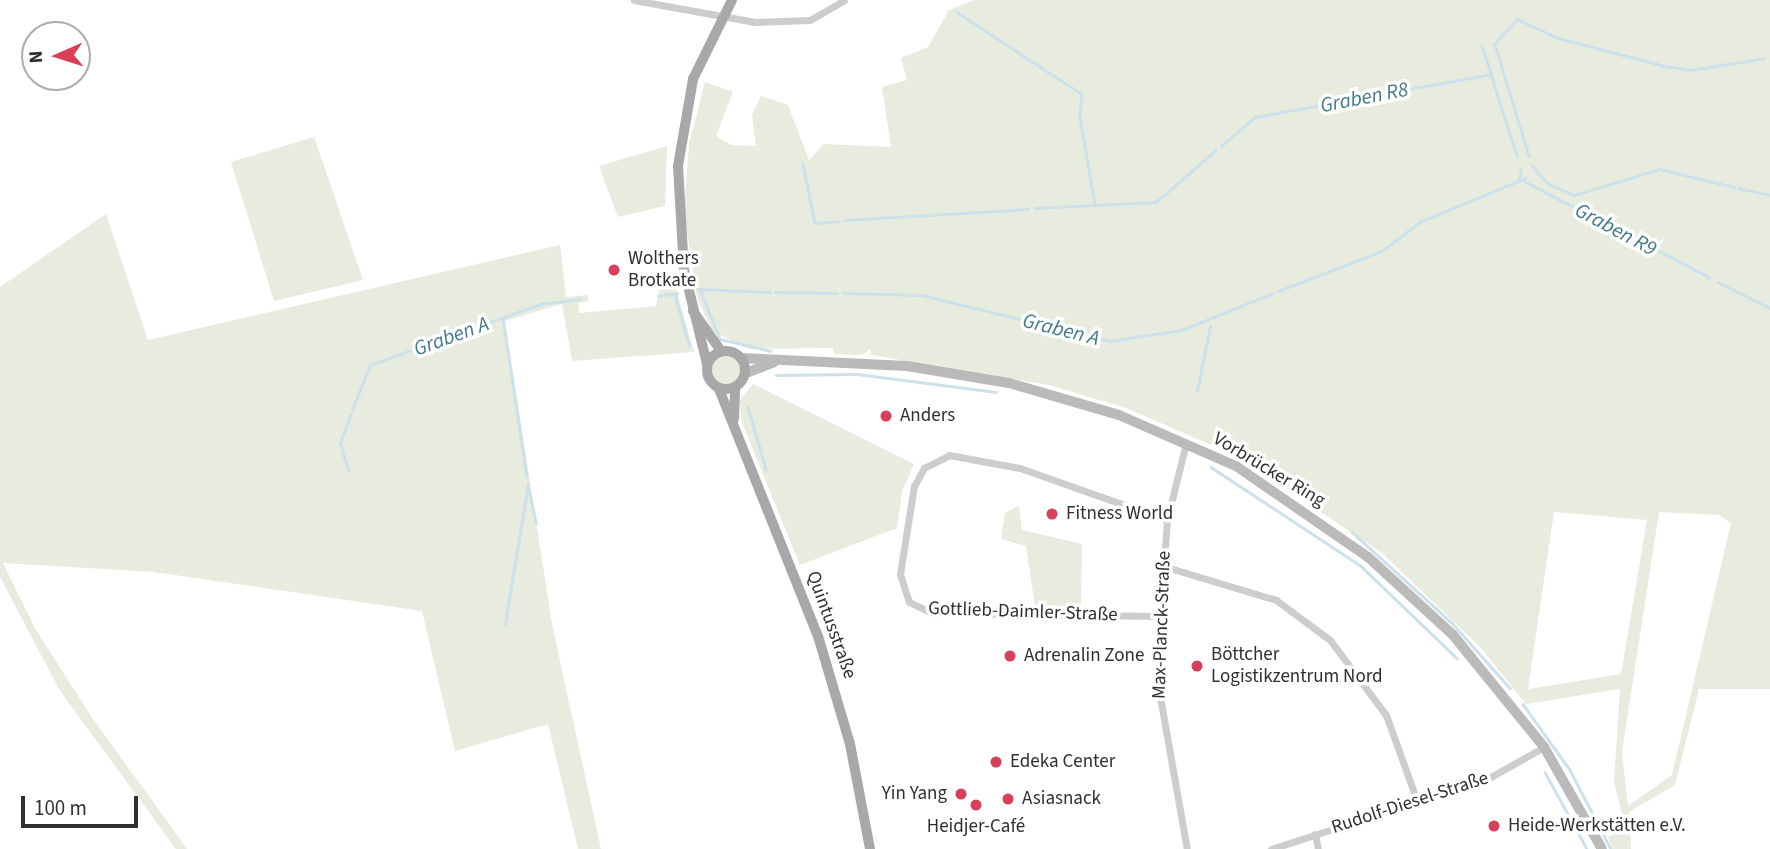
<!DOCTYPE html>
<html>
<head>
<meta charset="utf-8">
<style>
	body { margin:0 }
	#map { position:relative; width:1770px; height:849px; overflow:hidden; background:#fff; font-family:"Source Sans 3",sans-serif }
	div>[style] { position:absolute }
	.green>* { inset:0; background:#e7ecdf }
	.round { border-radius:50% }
	.stream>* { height:2.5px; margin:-1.25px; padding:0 1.25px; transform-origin:1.25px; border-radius:1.25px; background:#cce1ea }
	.minor>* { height:7px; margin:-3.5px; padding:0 3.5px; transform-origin:3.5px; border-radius:3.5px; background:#cdcdcd }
	.secondary>* { height:10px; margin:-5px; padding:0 5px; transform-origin:5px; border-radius:5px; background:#bababa }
	.primary>* { height:10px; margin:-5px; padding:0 5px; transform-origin:5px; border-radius:5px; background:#a8a8a8 }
	.primary>.ring { margin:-5px; padding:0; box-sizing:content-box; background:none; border:10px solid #a8a8a8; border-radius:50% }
	.dots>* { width:19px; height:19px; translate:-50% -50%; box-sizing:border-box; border:4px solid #fff; border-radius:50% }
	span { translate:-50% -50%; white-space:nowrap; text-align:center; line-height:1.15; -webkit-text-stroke:7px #fff; paint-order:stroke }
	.poi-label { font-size:19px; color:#303030 }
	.left { translate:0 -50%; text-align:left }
	.right { translate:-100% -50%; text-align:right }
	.street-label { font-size:19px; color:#303030 }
	.water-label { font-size:21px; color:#43778c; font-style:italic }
	.north { position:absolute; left:21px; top:21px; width:70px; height:70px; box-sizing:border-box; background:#fff; border:2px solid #acacac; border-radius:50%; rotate:267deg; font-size:19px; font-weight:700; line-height:28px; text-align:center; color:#303030 }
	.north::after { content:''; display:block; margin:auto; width:24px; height:32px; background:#d93f58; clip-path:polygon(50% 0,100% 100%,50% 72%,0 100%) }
	.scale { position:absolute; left:21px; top:796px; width:117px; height:32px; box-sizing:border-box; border:4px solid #303030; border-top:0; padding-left:9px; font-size:21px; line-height:24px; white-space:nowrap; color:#303030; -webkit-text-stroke:5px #fff; paint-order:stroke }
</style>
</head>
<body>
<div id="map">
	<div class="green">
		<div style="clip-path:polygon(evenodd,975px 0,1770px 0,1770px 689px,1699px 689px,1675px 785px,1629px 812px,1631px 849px,1612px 849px,1608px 837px,1626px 829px,1614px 782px,1620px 689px,1526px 704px,1480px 647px,1382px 553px,1239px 457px,1126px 408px,1049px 385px,871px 355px,871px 349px,862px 355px,834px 354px,833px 348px,749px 349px,712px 331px,697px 297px,684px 211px,689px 144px,705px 82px,733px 92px,716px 136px,731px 145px,756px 146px,752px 115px,761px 96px,788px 105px,809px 160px,824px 144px,891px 147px,882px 87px,907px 80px,901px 58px,928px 47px,949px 10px,975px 0,1554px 512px,1647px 520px,1621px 674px,1528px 689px,1554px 512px,975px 0,1659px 512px,1719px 515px,1731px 523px,1672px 775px,1628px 806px,1622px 752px,1659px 512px)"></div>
		<div style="clip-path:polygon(314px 137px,363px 280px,274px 301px,231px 162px)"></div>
		<div style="clip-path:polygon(667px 146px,665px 206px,618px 217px,599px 166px)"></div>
		<div style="clip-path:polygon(106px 214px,148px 340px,560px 245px,566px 297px,588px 295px,588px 301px,578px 303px,579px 313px,656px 306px,660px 286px,674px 282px,694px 352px,572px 361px,562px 304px,505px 321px,552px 624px,601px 849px,578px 849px,548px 724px,455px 751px,422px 611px,154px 572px,3px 563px,36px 630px,91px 716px,187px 849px,176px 849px,60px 691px,0 577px,0 287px)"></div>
		<div class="round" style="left:711px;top:355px;width:30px;height:30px"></div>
		<div style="clip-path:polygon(753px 384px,914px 464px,902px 492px,897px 528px,800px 565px,742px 423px,739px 401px)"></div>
		<div style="clip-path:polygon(1019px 506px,1022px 530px,1082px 544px,1081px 607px,1035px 606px,1026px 546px,1001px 539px,1005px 513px)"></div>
	</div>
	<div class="stream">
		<div style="left:957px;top:12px;width:149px;rotate:33.3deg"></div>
		<div style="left:1082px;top:94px;width:23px;rotate:95deg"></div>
		<div style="left:1080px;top:117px;width:89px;rotate:80.3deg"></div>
		<div style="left:1495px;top:44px;width:117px;rotate:73.1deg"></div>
		<div style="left:1493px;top:45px;width:35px;rotate:-47deg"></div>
		<div style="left:1517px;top:19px;width:45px;rotate:24.9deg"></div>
		<div style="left:1558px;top:38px;width:111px;rotate:14.7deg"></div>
		<div style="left:1665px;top:66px;width:26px;rotate:9deg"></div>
		<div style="left:1691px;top:70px;width:74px;rotate:-9.3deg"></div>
		<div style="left:1491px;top:74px;width:86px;rotate:72.4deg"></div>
		<div style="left:1221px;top:146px;width:45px;rotate:-40.5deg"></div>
		<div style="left:1255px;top:117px;width:240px;rotate:-10.3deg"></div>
		<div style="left:1491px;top:74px;width:28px;rotate:-109deg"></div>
		<div style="left:803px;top:164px;width:60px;rotate:78.5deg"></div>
		<div style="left:815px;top:223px;width:23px;rotate:-5deg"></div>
		<div style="left:1532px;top:165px;width:23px;rotate:50deg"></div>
		<div style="left:1547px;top:183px;width:30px;rotate:24deg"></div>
		<div style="left:1574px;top:195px;width:90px;rotate:-16.8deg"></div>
		<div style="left:1660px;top:169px;width:76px;rotate:13.7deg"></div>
		<div style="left:1519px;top:180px;width:10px;rotate:-79deg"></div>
		<div style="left:1522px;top:180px;width:211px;rotate:27.4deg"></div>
		<div style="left:1738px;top:188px;width:33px;rotate:12deg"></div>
		<div style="left:1035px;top:208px;width:121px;rotate:-2.8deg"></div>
		<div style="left:1156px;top:202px;width:79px;rotate:-40.9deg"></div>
		<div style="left:844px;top:220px;width:184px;rotate:-3.4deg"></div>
		<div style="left:1718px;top:282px;width:58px;rotate:26.6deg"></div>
		<div style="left:698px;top:289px;width:72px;rotate:2.4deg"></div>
		<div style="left:700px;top:289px;width:54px;rotate:68.2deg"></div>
		<div style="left:720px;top:339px;width:52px;rotate:13.2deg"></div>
		<div style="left:1278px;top:291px;width:111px;rotate:-21deg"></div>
		<div style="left:1382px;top:251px;width:48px;rotate:-37.3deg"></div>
		<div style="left:1420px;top:222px;width:114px;rotate:-22.7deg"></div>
		<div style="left:775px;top:292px;width:62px;rotate:0.9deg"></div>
		<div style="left:843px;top:293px;width:79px;rotate:1.5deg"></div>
		<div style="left:922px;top:295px;width:193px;rotate:13.8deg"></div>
		<div style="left:1109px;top:341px;width:74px;rotate:-8.6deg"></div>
		<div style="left:1182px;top:330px;width:98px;rotate:-22.1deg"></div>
		<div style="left:675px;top:294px;width:53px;rotate:74.6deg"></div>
		<div style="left:658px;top:296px;width:19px;rotate:-9deg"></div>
		<div style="left:503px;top:318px;width:161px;rotate:81.4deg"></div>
		<div style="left:776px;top:375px;width:81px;rotate:-0.7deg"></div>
		<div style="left:857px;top:374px;width:140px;rotate:7.4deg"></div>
		<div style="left:1197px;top:391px;width:66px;rotate:-78.7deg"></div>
		<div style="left:748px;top:407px;width:65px;rotate:73.8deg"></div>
		<div style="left:352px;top:410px;width:48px;rotate:-68.2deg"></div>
		<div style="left:370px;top:365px;width:181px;rotate:-19.7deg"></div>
		<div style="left:540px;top:304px;width:40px;rotate:-7.1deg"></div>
		<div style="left:1211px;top:467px;width:180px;rotate:33.4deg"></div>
		<div style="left:1361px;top:566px;width:133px;rotate:43.8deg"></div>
		<div style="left:348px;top:470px;width:28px;rotate:-107deg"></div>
		<div style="left:340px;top:443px;width:30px;rotate:-70deg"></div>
		<div style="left:529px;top:489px;width:35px;rotate:78deg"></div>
		<div style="left:1352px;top:532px;width:137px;rotate:42.3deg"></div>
		<div style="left:1453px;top:624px;width:86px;rotate:48.3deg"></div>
		<div style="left:505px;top:624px;width:142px;rotate:-80.7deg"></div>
		<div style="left:1523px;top:704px;width:81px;rotate:54.5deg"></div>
		<div style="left:1570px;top:770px;width:89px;rotate:62.6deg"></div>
		<div style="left:1545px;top:772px;width:88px;rotate:61.4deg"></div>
	</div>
	<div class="minor">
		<div style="left:634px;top:0;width:123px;rotate:10.3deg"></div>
		<div style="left:755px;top:22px;width:55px;rotate:-2.1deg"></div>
		<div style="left:810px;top:20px;width:39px;rotate:-30deg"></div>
		<div style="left:1186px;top:443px;width:79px;rotate:103.9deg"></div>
		<div style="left:1167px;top:520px;width:154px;rotate:94.1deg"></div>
		<div style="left:1156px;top:674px;width:178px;rotate:80deg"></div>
		<div style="left:1163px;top:566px;width:118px;rotate:16.7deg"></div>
		<div style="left:1276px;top:600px;width:67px;rotate:36.5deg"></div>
		<div style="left:1330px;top:640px;width:94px;rotate:53.3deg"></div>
		<div style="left:1386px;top:715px;width:91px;rotate:70.2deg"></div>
		<div style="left:1159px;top:616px;width:227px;rotate:-179.2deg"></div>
		<div style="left:932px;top:613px;width:25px;rotate:-154deg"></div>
		<div style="left:909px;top:602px;width:29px;rotate:-108deg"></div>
		<div style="left:900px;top:574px;width:89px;rotate:-81deg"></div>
		<div style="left:914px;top:486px;width:21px;rotate:-61deg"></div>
		<div style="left:924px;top:468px;width:28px;rotate:-27deg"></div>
		<div style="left:949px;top:455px;width:72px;rotate:10.4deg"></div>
		<div style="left:1020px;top:468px;width:156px;rotate:19.5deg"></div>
		<div style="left:1315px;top:834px;width:15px;rotate:79deg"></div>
		<div style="left:1271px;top:849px;width:229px;rotate:-18deg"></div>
		<div style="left:1489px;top:778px;width:63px;rotate:-29.4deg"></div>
	</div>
	<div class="secondary">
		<div style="left:741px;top:358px;width:166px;rotate:2.8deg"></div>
		<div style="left:907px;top:366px;width:103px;rotate:9.5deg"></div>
		<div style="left:1009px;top:383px;width:115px;rotate:16.2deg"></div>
		<div style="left:1119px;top:415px;width:128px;rotate:23.6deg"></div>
		<div style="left:1236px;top:466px;width:160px;rotate:34.6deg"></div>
		<div style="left:1368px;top:557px;width:115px;rotate:42.5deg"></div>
		<div style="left:1453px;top:635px;width:144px;rotate:50.9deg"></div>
		<div style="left:1544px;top:747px;width:117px;rotate:60.4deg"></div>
		<div style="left:746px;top:373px;width:30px;rotate:-21deg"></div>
	</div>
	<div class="primary">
		<div style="left:693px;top:311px;width:49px;rotate:55deg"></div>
		<div class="ring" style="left:707px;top:351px;width:28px;height:28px"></div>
		<div style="left:707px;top:364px;width:97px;rotate:-103.7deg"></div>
		<div style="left:684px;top:270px;width:104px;rotate:-93.3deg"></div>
		<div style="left:678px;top:166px;width:88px;rotate:-80.2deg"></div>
		<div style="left:693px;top:79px;width:88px;rotate:-63.7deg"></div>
		<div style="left:719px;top:389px;width:266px;rotate:68.2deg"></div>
		<div style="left:818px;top:636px;width:113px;rotate:73.5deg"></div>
		<div style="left:850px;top:744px;width:107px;rotate:79.2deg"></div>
		<div style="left:734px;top:419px;width:32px;rotate:-88deg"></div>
	</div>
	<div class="dots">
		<div style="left:614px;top:270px;background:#d93f58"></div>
		<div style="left:886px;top:416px;background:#d93f58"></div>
		<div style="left:1052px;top:514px;background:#d93f58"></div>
		<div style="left:1010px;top:656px;background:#d93f58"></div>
		<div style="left:1197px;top:666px;background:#d93f58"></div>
		<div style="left:996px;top:762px;background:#d93f58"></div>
		<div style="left:961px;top:794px;background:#d93f58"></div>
		<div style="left:1008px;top:799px;background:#d93f58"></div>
		<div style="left:976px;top:805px;background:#d93f58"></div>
		<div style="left:1494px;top:826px;background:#d93f58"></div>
	</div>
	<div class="poi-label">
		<span class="left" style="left:628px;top:270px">Wolthers<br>Brotkate</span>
		<span class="left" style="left:900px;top:416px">Anders</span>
		<span class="left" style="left:1066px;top:514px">Fitness World</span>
		<span class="left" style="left:1211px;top:666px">Böttcher<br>Logistikzentrum Nord</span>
		<span class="left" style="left:1024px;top:656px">Adrenalin Zone</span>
		<span class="left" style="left:1010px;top:762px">Edeka Center</span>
		<span class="right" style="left:947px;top:794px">Yin Yang</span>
		<span class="left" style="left:1022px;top:799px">Asiasnack</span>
		<span class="left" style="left:1508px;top:826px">Heide-Werkstätten e.V.</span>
		<span style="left:976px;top:827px">Heidjer-Café</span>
	</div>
	<div class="street-label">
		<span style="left:1269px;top:470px;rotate:31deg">Vorbrücker Ring</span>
		<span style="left:1023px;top:612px;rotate:2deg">Gottlieb-Daimler-Straße</span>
		<span style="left:831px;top:625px;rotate:70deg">Quintusstraße</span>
		<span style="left:1162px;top:625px;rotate:-88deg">Max-Planck-Straße</span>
		<span style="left:1410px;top:803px;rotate:-18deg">Rudolf-Diesel-Straße</span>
	</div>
	<div class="water-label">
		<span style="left:1364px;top:97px;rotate:-11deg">Graben R8</span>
		<span style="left:1616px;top:229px;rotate:28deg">Graben R9</span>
		<span style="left:1061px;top:329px;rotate:14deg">Graben A</span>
		<span style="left:451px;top:336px;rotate:-20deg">Graben A</span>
	</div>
	<div class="north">N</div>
	<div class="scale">100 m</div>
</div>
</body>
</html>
